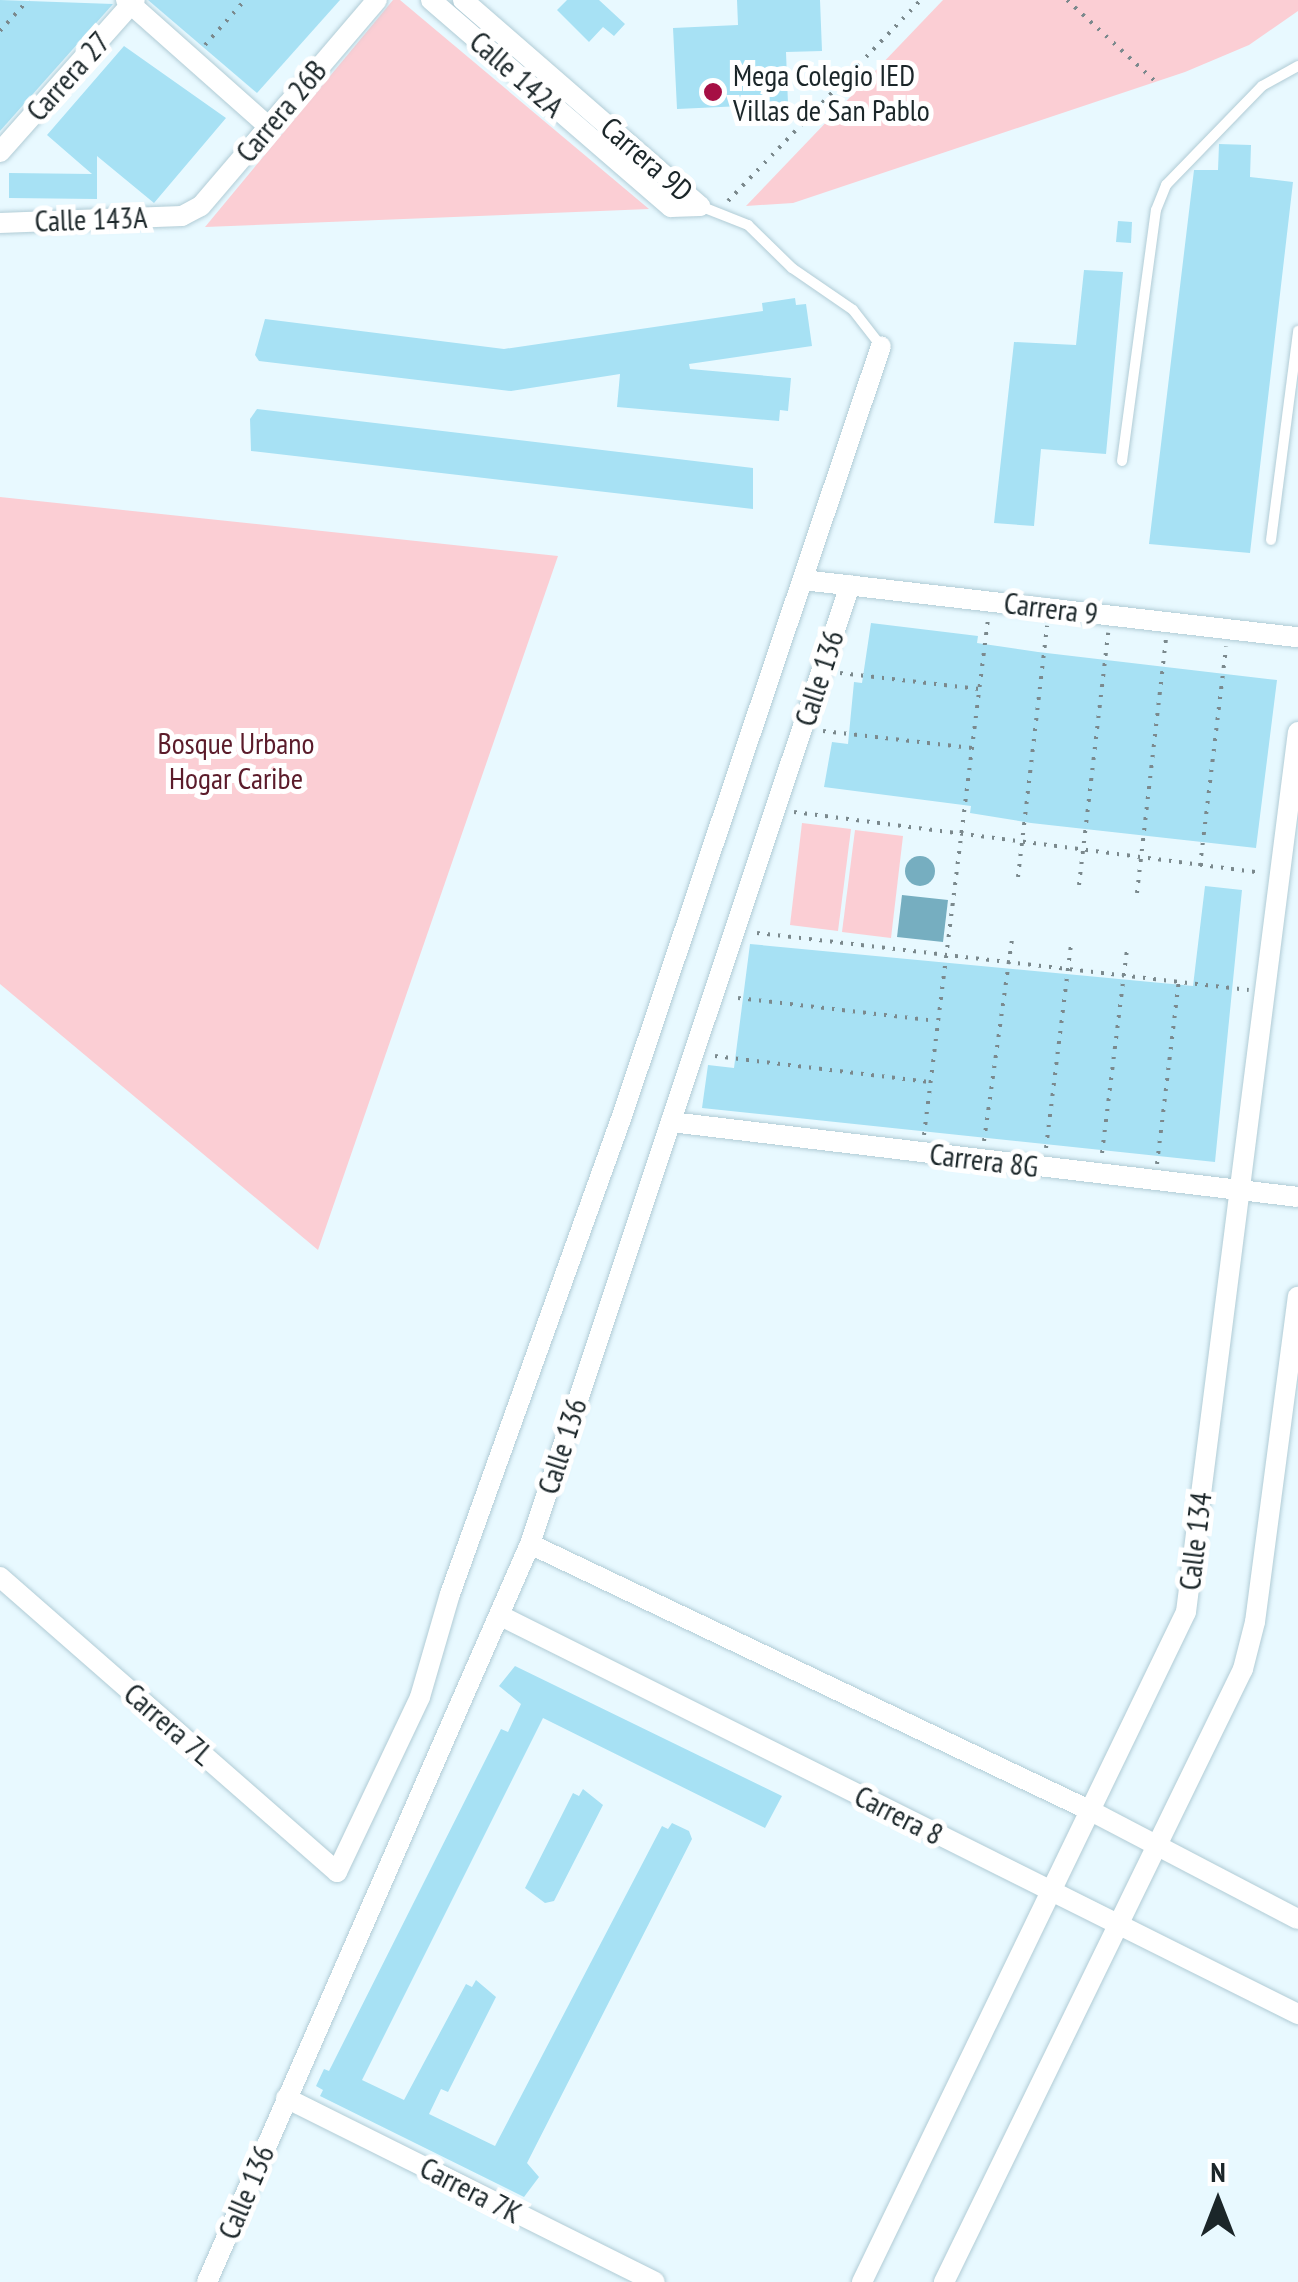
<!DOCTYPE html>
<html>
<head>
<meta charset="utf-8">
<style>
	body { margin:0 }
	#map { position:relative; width:1298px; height:2282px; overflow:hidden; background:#e8f9ff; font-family:"PT Sans Narrow",sans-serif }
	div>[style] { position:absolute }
	.green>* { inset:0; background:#fbced4 }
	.water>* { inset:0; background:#76aec0 }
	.round { border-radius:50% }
	.building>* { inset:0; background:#a7e1f4 }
	.path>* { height:4px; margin-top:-2px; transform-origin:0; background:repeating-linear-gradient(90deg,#7b898d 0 2.5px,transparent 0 10.5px) }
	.roads { filter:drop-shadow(0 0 2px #b1ccd6) drop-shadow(0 0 2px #b1ccd6) }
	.lane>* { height:10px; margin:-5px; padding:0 5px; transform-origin:5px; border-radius:5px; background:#fff }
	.street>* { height:20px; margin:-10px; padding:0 10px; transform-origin:10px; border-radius:10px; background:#fff }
	.dots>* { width:28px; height:28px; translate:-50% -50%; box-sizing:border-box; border:5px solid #fff; border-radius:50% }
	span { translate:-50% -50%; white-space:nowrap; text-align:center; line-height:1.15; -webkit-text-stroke:10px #fff; paint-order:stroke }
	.street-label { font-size:30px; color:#1b2629 }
	.poi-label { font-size:30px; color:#1b2629 }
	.left { translate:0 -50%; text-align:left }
	.park-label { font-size:30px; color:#5b1b2a }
	.north { position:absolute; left:1168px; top:2152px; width:100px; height:100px; -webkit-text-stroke:8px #fff; paint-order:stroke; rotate:0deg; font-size:28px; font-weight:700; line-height:40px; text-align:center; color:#1b2629 }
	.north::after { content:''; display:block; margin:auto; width:35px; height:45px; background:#1b2629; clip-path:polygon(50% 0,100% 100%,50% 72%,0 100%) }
</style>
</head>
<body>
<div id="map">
	<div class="green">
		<div style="clip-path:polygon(393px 0,400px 0,649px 209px,205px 227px)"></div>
		<div style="clip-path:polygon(943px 0,1298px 0,1298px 11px,1249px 45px,1185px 72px,793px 203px,746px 206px)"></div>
		<div style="clip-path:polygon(0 497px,558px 556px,318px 1250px,0 984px)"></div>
		<div style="clip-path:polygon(802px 823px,851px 829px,838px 931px,790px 925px)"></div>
		<div style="clip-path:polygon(855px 830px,903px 836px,891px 938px,842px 932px)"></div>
	</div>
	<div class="water">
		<div class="round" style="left:905px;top:856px;width:30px;height:30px"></div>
		<div style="clip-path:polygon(902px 895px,948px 900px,943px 942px,897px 937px)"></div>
	</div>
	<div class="building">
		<div style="clip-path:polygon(0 0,113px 4px,0 131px)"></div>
		<div style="clip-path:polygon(148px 0,340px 0,257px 93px)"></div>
		<div style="clip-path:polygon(567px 0,599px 0,625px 24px,614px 36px,603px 27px,589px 42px,557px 10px)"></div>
		<div style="clip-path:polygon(737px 0,820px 0,822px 51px,786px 52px,788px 104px,677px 109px,673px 28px,738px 25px)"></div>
		<div style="clip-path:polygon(124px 46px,226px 118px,154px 203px,97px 156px,97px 199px,9px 198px,9px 173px,92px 174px,47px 135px)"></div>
		<div style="clip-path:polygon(1219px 144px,1251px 145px,1250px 177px,1293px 182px,1250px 553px,1149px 544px,1194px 170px,1218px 170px)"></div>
		<div style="clip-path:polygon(1118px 221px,1132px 222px,1131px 243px,1116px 242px)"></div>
		<div style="clip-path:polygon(1084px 270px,1123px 272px,1106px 454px,1041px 449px,1034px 526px,994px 523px,1014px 342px,1076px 345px)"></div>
		<div style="clip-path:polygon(795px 298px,796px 305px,806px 304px,812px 346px,689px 364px,690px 369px,791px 378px,788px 411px,780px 410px,779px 421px,617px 407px,620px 374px,511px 391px,259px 361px,255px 355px,265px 319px,504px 349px,763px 311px,762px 303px)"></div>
		<div style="clip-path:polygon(257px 409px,753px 468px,753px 509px,251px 451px,250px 419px)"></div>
		<div style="clip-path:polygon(871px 623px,978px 636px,977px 643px,1038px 652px,1277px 680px,1256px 848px,1031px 823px,970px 813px,971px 806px,824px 787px,832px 742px,848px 744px,854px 682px,862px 683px)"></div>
		<div style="clip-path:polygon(1205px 886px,1242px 890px,1215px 1162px,702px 1108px,708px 1065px,734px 1068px,750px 944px,1193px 986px)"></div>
		<div style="clip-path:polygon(515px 1666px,782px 1796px,765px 1828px,543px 1718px,362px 2080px,404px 2100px,466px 1984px,472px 1987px,476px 1980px,496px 1997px,448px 2092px,441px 2089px,429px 2114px,495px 2146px,662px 1826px,668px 1829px,672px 1823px,689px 1831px,692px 1839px,527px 2163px,539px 2177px,524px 2197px,320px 2096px,323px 2090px,316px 2086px,324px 2069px,329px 2071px,501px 1729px,508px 1732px,521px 1704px,499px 1686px)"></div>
		<div style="clip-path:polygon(583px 1789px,603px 1805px,554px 1901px,545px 1903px,525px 1888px,573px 1793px,579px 1796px)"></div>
	</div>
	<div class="path">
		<div style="left:1067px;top:0;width:121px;rotate:42.7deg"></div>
		<div style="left:0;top:31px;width:42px;rotate:-47.9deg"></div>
		<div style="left:205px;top:45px;width:60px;rotate:-48.4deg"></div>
		<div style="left:728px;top:201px;width:279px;rotate:-46.2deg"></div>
		<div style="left:840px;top:673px;width:140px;rotate:6.6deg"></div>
		<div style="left:823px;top:731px;width:150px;rotate:6.5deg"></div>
		<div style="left:794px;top:812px;width:471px;rotate:7.4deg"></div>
		<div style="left:1200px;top:866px;width:221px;rotate:-83.2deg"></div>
		<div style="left:1018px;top:877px;width:253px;rotate:-83.4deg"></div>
		<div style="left:1079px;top:885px;width:254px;rotate:-83.4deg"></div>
		<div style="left:1137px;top:893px;width:255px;rotate:-83.5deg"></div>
		<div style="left:757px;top:933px;width:495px;rotate:6.6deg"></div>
		<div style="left:738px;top:998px;width:199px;rotate:6.6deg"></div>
		<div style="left:715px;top:1056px;width:216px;rotate:6.9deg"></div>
		<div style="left:924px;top:1135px;width:520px;rotate:-82.93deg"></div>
		<div style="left:984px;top:1141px;width:205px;rotate:-82.1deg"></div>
		<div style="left:1046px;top:1148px;width:206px;rotate:-83deg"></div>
		<div style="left:1102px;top:1153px;width:205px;rotate:-83deg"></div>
		<div style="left:1157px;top:1164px;width:185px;rotate:-83.2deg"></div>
	</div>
	<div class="roads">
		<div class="lane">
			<div style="left:700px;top:206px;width:52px;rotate:21.6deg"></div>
			<div style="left:748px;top:225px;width:62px;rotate:44.3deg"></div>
			<div style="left:792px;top:268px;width:74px;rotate:34.5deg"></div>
			<div style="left:853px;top:310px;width:46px;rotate:52.1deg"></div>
			<div style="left:1122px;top:461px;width:253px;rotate:-82.3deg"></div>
			<div style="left:1156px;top:210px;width:27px;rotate:-68deg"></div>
			<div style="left:1166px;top:185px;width:138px;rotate:-45.9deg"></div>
			<div style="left:1262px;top:86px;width:41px;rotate:-29.1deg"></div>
			<div style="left:1271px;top:540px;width:211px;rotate:-82.6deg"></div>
		</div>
		<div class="street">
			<div style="left:126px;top:0;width:190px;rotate:41.6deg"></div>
			<div style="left:431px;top:0;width:317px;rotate:40.8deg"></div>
			<div style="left:671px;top:207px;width:29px;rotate:-2deg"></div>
			<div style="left:463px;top:0;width:314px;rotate:41deg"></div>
			<div style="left:0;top:152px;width:203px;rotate:-48.4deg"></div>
			<div style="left:0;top:223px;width:182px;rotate:-2.2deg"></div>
			<div style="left:182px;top:216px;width:21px;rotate:-28deg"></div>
			<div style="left:201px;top:206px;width:271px;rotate:-49.5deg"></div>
			<div style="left:803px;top:580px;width:498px;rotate:6.6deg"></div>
			<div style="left:671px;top:1122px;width:631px;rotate:6.82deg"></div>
			<div style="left:530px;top:1544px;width:621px;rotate:25.45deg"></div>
			<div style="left:1091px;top:1811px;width:233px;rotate:27.6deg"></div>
			<div style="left:0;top:1577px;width:448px;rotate:41.2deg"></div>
			<div style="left:337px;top:1872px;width:194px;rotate:-64.6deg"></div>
			<div style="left:420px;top:1697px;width:107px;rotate:-73.8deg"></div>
			<div style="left:450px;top:1594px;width:508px;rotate:-70.21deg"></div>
			<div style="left:622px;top:1116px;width:812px;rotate:-71.41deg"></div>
			<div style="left:501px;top:1616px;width:891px;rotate:26.54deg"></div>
			<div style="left:286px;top:2098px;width:412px;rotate:26.5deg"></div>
			<div style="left:207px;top:2282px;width:806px;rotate:-66.36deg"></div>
			<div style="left:530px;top:1544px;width:1011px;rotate:-71.55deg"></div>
			<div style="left:862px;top:2282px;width:744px;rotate:-64.19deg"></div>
			<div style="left:1186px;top:1612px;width:887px;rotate:-82.75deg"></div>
			<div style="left:944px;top:2282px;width:682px;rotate:-64deg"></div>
			<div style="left:1243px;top:1669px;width:49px;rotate:-75.7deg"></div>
			<div style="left:1255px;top:1622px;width:328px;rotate:-82.5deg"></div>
		</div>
	</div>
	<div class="dots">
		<div style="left:713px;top:92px;background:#a60f44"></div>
	</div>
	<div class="street-label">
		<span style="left:517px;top:74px;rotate:41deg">Calle 142A</span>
		<span style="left:68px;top:76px;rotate:-48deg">Carrera 27</span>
		<span style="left:281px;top:111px;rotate:-50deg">Carrera 26B</span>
		<span style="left:647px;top:159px;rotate:41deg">Carrera 9D</span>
		<span style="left:91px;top:219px;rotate:-2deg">Calle 143A</span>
		<span style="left:1051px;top:608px;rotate:7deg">Carrera 9</span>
		<span style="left:819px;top:678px;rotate:-72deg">Calle 136</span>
		<span style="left:984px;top:1160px;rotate:7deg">Carrera 8G</span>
		<span style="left:562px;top:1446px;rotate:-72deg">Calle 136</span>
		<span style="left:1195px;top:1541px;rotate:-83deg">Calle 134</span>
		<span style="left:169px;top:1724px;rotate:41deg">Carrera 7L</span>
		<span style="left:899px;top:1815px;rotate:27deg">Carrera 8</span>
		<span style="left:471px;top:2190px;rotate:27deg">Carrera 7K</span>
		<span style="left:246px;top:2192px;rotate:-67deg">Calle 136</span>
	</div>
	<div class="poi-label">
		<span class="left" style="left:733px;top:92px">Mega Colegio IED<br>Villas de San Pablo</span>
	</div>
	<div class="park-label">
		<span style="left:236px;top:760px">Bosque Urbano<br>Hogar Caribe</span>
	</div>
	<div class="north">N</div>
</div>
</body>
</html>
